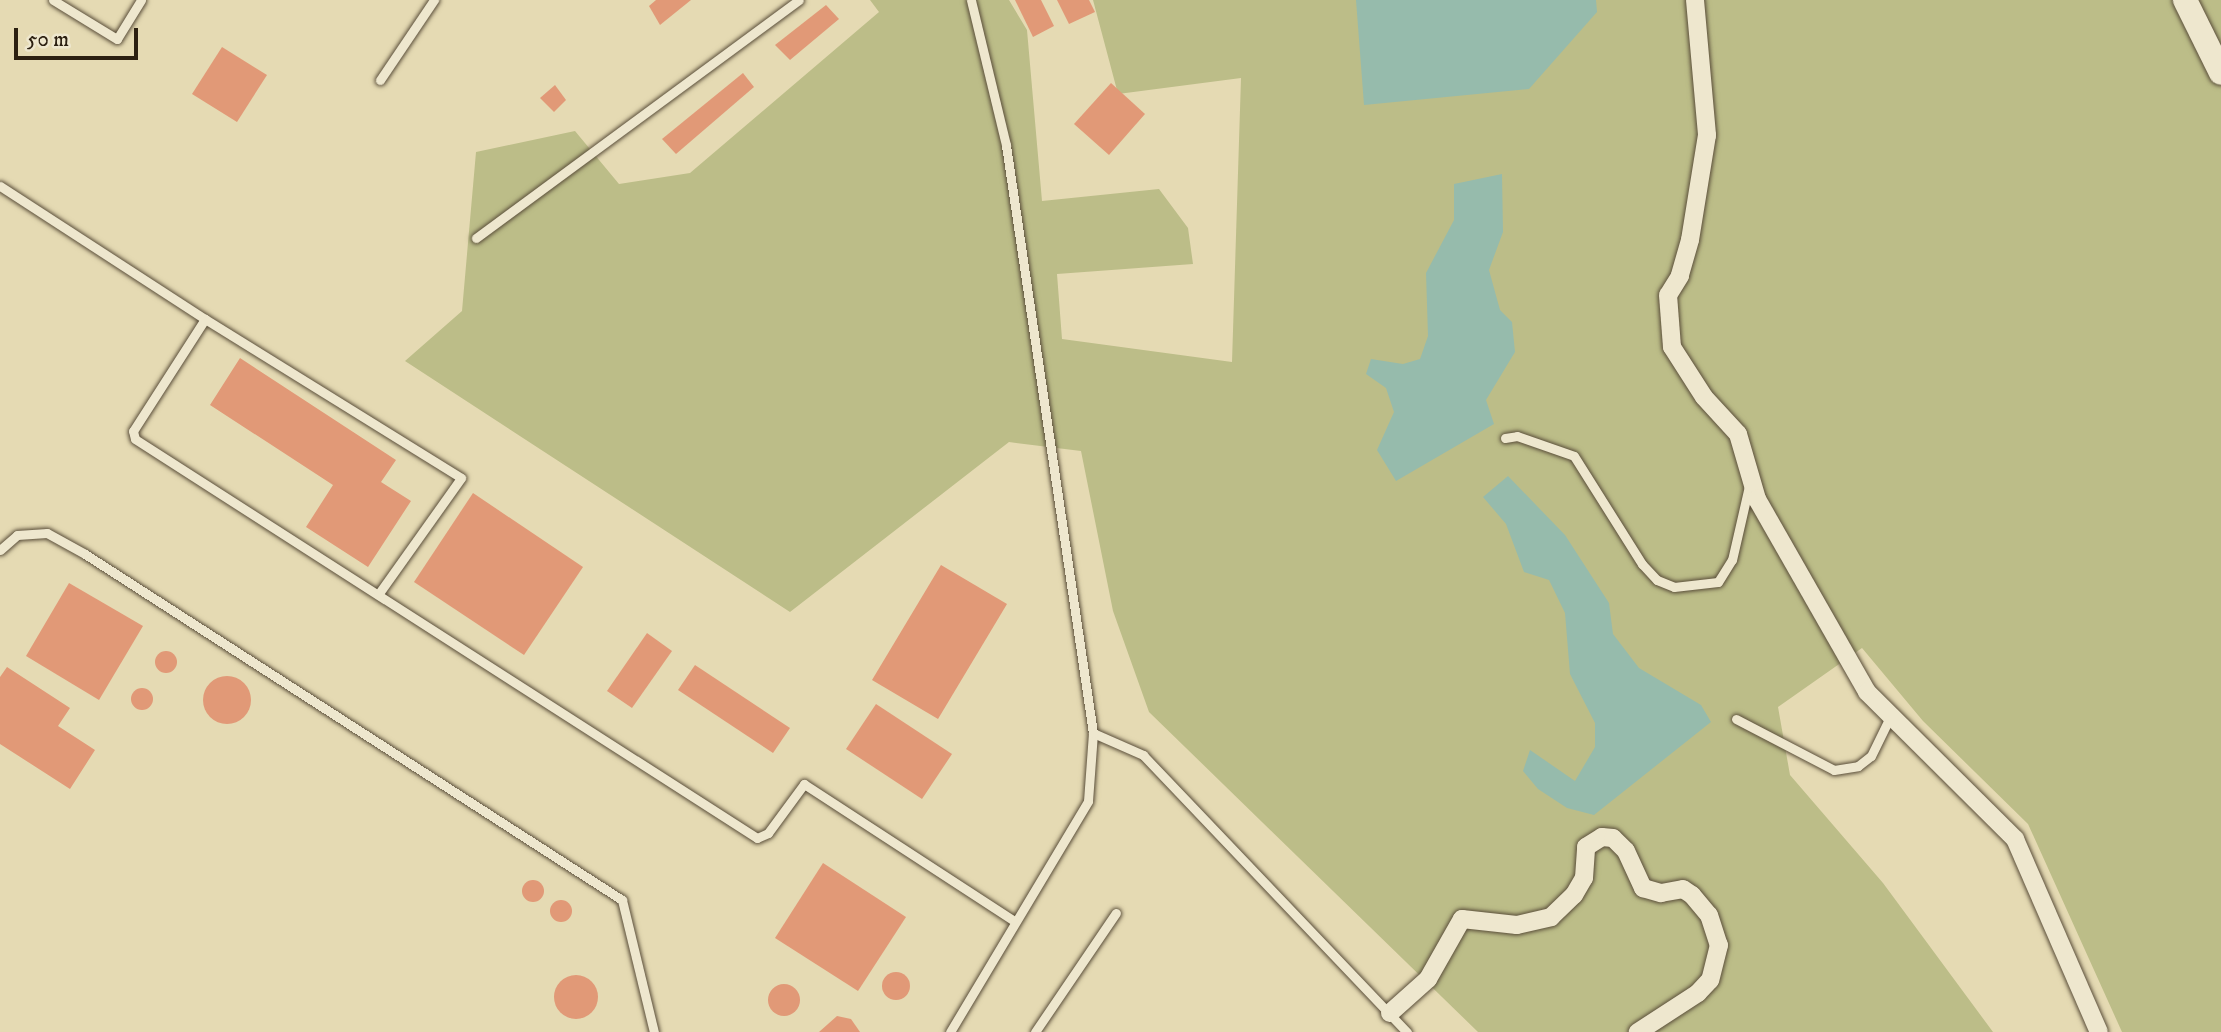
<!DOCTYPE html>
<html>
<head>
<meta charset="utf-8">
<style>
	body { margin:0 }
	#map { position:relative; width:2221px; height:1032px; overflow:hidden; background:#e5dab3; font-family:"IM FELL DW Pica",serif }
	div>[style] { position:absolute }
	.green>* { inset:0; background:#bcbd88 }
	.water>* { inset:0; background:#96bbac }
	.building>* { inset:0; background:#e19977 }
	.round { border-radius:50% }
	.roads { filter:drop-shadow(0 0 2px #5a4e3a) drop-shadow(0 0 2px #5a4e3a) }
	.lane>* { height:9px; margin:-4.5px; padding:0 4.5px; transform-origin:4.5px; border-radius:4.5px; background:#eee7ce }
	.street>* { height:18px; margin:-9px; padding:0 9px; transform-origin:9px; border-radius:9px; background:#eee7ce }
	.secondary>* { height:24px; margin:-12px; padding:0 12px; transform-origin:12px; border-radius:12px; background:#eee7ce }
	span { translate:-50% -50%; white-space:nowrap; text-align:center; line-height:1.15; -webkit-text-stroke:6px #eee7ce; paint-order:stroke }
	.scale { position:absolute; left:14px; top:28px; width:124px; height:32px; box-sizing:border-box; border:4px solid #2c2011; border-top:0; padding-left:9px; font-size:21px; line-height:24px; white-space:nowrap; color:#2c2011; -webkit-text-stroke:5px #eee7ce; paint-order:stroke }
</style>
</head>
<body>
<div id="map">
	<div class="green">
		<div style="clip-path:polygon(870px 0,1009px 0,1027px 30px,1042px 201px,1159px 189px,1188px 228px,1193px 264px,1057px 274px,1062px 339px,1232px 362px,1241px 78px,1118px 94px,1093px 0,2221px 0,2221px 1032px,2122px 1032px,2028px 824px,1923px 721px,1862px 648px,1778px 707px,1790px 775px,1883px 883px,1993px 1032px,1478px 1032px,1149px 712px,1113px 611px,1081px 451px,1009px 442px,790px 612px,405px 361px,462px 311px,476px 152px,575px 131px,619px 184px,690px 173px,879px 12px)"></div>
	</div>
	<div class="water">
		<div style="clip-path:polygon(1356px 0,1596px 0,1597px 12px,1529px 89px,1364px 105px)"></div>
		<div style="clip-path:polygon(1502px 174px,1503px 232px,1489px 270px,1500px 310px,1512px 322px,1515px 352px,1486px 400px,1494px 424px,1396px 481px,1377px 450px,1394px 412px,1386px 388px,1366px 374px,1371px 359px,1403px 364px,1420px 359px,1428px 336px,1426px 273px,1454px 220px,1454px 184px)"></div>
		<div style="clip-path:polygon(1508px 476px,1565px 535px,1609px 603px,1613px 634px,1639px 668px,1701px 705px,1711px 722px,1594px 815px,1567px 808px,1538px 789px,1523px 771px,1530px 750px,1575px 781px,1595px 747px,1595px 723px,1570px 674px,1565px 613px,1549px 580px,1524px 572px,1506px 524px,1483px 497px)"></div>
	</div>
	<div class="building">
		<div style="clip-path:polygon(656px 0,691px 0,660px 25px,649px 6px)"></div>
		<div style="clip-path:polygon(1015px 0,1041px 0,1054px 26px,1033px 37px)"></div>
		<div style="clip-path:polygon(1057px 0,1089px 0,1095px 12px,1069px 24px)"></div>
		<div style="clip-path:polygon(826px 5px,839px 19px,790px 60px,775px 45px)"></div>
		<div style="clip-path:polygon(222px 47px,267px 75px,237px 122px,192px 94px)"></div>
		<div style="clip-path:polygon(743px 73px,754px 87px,676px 154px,662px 139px)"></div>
		<div style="clip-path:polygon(1111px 83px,1145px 114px,1109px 155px,1074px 124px)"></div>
		<div style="clip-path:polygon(555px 85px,566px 100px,554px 112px,540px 98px)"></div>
		<div style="clip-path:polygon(240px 358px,396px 460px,381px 482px,411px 501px,368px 567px,306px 527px,333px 485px,210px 405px)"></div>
		<div style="clip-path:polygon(473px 493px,583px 567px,524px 655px,414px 582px)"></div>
		<div style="clip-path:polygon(941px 565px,1007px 604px,938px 719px,872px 680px)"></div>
		<div style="clip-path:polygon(69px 583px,143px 626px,99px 700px,26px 656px)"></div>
		<div style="clip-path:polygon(647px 633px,672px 651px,632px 708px,607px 691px)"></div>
		<div class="round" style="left:155px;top:651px;width:22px;height:22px"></div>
		<div style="clip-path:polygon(695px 665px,790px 728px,773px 753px,678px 690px)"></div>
		<div style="clip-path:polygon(7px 667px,70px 708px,58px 726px,95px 750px,70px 789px,0 744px,0 677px)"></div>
		<div class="round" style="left:203px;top:676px;width:48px;height:48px"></div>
		<div class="round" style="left:131px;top:688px;width:22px;height:22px"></div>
		<div style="clip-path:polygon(876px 704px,952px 754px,922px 799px,846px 749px)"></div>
		<div style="clip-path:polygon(823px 863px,906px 917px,858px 991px,775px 938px)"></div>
		<div class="round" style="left:522px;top:880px;width:22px;height:22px"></div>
		<div class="round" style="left:550px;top:900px;width:22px;height:22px"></div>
		<div class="round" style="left:882px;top:972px;width:28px;height:28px"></div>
		<div class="round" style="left:554px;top:975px;width:44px;height:44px"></div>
		<div class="round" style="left:768px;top:984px;width:32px;height:32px"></div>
		<div style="clip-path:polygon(837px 1016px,851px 1019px,860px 1032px,819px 1032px)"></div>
	</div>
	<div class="roads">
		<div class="lane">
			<div style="left:53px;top:0;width:75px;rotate:31.4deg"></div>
			<div style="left:117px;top:39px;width:46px;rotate:-58.4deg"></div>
			<div style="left:380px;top:80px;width:97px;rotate:-56deg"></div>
			<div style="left:0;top:186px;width:244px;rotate:33deg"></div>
			<div style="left:205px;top:319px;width:133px;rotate:122.7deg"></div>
			<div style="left:133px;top:431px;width:8px;rotate:76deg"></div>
			<div style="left:135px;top:439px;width:739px;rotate:32.68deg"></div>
			<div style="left:757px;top:838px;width:12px;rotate:-24deg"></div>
			<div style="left:768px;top:833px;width:61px;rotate:-53.7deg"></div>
			<div style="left:804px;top:784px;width:251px;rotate:33.1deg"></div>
			<div style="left:476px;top:238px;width:401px;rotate:-36.4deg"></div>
			<div style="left:205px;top:319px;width:301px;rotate:31.8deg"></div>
			<div style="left:461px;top:478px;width:143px;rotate:125.4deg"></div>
			<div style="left:1505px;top:438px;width:12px;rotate:-9deg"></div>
			<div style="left:1517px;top:436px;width:60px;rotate:19.3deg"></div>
			<div style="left:1574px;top:456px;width:128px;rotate:57.8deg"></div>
			<div style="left:1642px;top:564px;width:22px;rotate:47deg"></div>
			<div style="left:1657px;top:580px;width:18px;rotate:22deg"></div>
			<div style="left:1674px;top:587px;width:44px;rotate:-6.5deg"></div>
			<div style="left:1718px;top:582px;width:26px;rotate:-58deg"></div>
			<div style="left:1732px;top:560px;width:76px;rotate:-77.1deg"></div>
			<div style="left:0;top:550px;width:23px;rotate:-41deg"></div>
			<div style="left:17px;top:535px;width:30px;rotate:-4deg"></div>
			<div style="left:47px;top:533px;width:43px;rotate:28.9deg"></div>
			<div style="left:85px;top:554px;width:639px;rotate:32.79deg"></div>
			<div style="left:622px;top:900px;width:136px;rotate:76.4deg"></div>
			<div style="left:1736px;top:719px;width:110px;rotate:27.5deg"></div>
			<div style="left:1834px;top:770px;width:24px;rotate:-9deg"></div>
			<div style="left:1858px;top:766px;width:16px;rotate:-38deg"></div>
			<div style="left:1871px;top:756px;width:46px;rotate:-64deg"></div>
			<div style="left:1093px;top:733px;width:55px;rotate:23.7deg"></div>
			<div style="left:1143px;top:755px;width:383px;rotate:46.4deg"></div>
			<div style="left:950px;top:1032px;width:269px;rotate:-59.1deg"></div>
			<div style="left:1088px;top:801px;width:68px;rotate:-85.8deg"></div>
			<div style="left:1093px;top:733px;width:594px;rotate:-98.42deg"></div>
			<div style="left:1006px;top:145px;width:149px;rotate:-103.6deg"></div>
			<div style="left:1035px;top:1032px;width:144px;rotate:-55.8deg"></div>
		</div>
		<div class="street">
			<div style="left:1695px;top:0;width:136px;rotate:84.9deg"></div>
			<div style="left:1707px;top:135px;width:106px;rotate:99.2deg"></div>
			<div style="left:1690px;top:240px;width:37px;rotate:106deg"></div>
			<div style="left:1680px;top:276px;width:22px;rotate:122deg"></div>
			<div style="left:1668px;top:295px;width:52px;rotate:85.6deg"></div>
			<div style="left:1672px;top:347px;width:59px;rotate:57.4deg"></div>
			<div style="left:1704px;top:397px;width:50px;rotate:47.4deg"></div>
			<div style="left:1738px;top:434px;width:68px;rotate:73.7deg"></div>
			<div style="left:1757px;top:499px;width:222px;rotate:60.3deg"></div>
			<div style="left:1867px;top:692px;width:209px;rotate:44.8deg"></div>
			<div style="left:2015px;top:839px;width:210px;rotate:66.5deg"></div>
			<div style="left:1390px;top:1013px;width:51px;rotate:-41.8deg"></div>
			<div style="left:1428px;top:979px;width:69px;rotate:-60.5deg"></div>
			<div style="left:1462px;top:919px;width:55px;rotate:6.2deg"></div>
			<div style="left:1517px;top:925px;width:35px;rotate:-13deg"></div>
			<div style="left:1551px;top:917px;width:32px;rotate:-44deg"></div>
			<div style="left:1574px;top:895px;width:20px;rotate:-60deg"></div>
			<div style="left:1584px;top:878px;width:31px;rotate:-86deg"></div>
			<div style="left:1586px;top:847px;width:19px;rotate:-32deg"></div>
			<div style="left:1602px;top:837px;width:11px;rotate:5deg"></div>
			<div style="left:1613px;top:838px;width:18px;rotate:45deg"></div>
			<div style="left:1626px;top:851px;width:41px;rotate:65.3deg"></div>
			<div style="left:1643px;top:888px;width:19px;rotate:16deg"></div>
			<div style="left:1661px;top:893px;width:22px;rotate:-10deg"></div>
			<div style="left:1683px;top:889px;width:11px;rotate:34deg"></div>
			<div style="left:1692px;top:895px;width:26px;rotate:50deg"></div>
			<div style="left:1709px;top:915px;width:32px;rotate:72deg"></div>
			<div style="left:1719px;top:945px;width:36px;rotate:104deg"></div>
			<div style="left:1710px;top:980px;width:18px;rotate:133deg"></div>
			<div style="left:1698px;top:993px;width:72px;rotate:147deg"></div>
		</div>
		<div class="secondary">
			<div style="left:2185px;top:0;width:81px;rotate:63.7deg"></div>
		</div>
	</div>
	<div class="scale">50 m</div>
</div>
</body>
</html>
